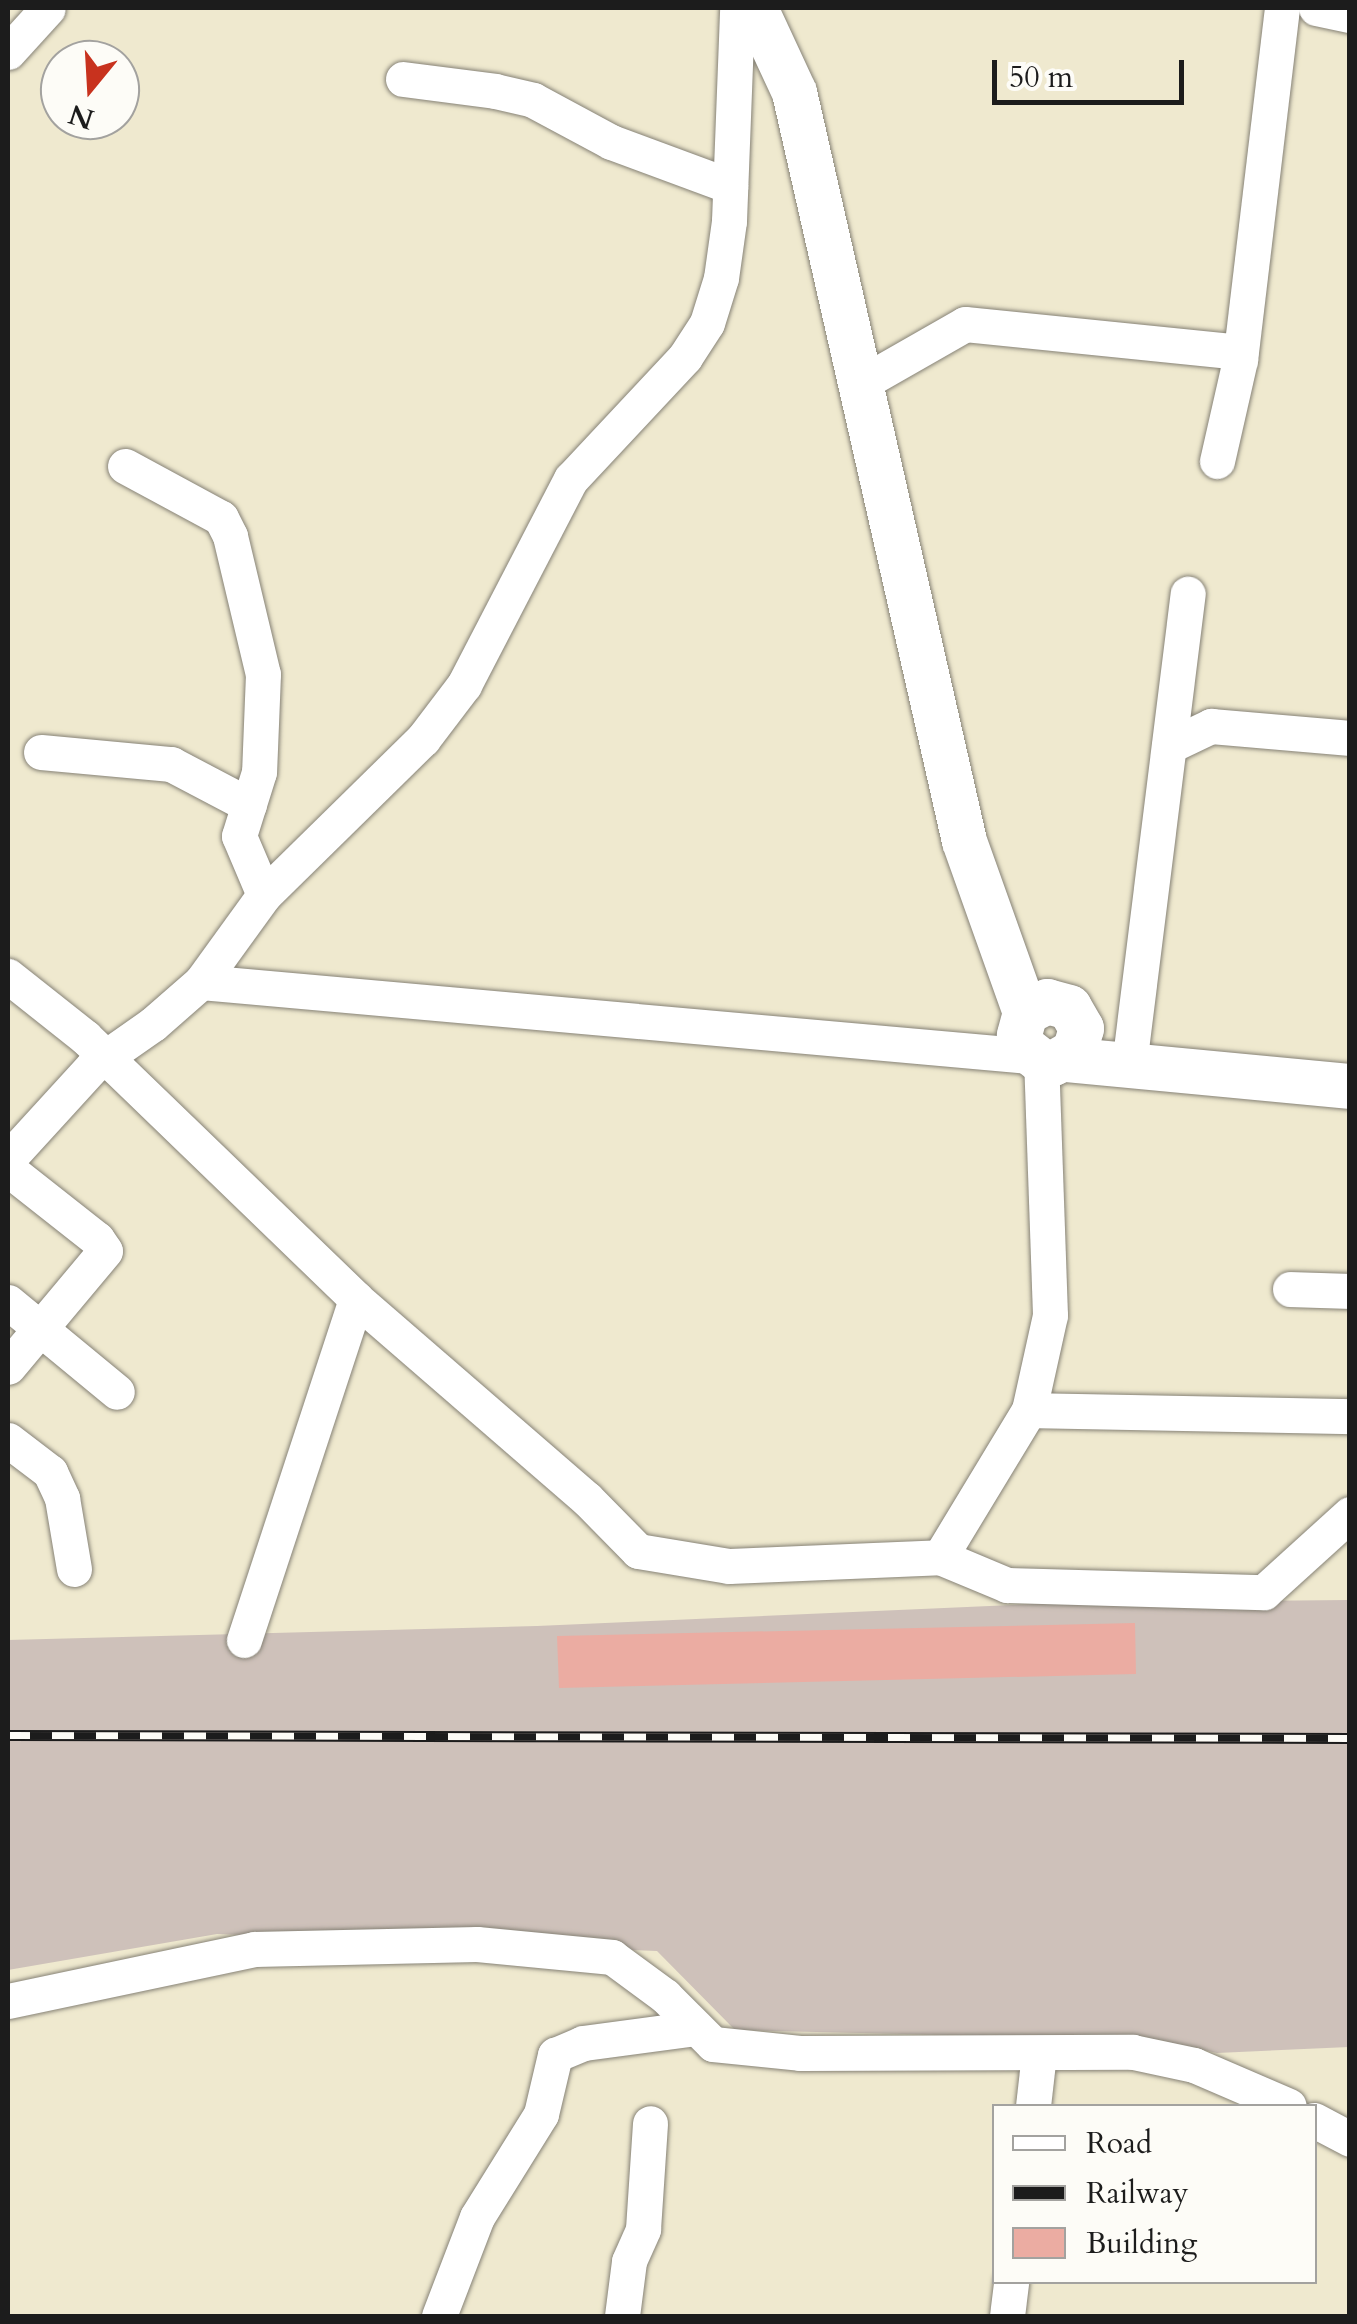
<!DOCTYPE html>
<html>
<head>
<meta charset="utf-8">
<style>
	body { margin:0 }
	#map { position:relative; width:1357px; height:2324px; overflow:hidden; background:#efe9cf; font-family:Cardo,serif }
	div>[style] { position:absolute }
	.industrial>* { inset:0; background:#cec1ba }
	.building>* { inset:0; background:#ebaca2 }
	.roads { filter:drop-shadow(0 0 2px #868276) drop-shadow(0 0 2px #868276) }
	.minor>* { height:35px; margin:-17.5px; padding:0 17.5px; transform-origin:17.5px; border-radius:17.5px; background:#fff }
	.major>* { height:45px; margin:-22.5px; padding:0 22.5px; transform-origin:22.5px; border-radius:22.5px; background:#fff }
	.rail>* { height:11px; margin-top:-5.5px; transform-origin:0; background:repeating-linear-gradient(90deg,#fdfcf7 0 22px,#1c1c1c 0 44px); box-sizing:border-box; border-block:2px solid #1c1c1c }
	span { translate:-50% -50%; white-space:nowrap; text-align:center; line-height:1.15; -webkit-text-stroke:9px #fdfcf7; paint-order:stroke }
	.frame { position:absolute; inset:0; border:10px solid #1c1c1c; pointer-events:none }
	.legend { position:absolute; left:992px; top:2104px; width:325px; height:180px; box-sizing:border-box; background:#fdfcf7; border:2px solid #a3a29f; margin:0; padding:12px 18px; list-style:none; font-size:30px; color:#1c1c1c }
	.legend li { display:flex; align-items:center; gap:20px; height:50px }
	.legend b { width:50px; border:2px solid #a3a29f }
	.north { position:absolute; left:40px; top:40px; width:100px; height:100px; box-sizing:border-box; background:#fdfcf7; border:2px solid #a3a29f; border-radius:50%; rotate:198deg; font-size:28px; font-weight:700; line-height:40px; text-align:center; color:#1c1c1c }
	.north::after { content:''; display:block; margin:auto; width:35px; height:45px; background:#c8321e; clip-path:polygon(50% 0,100% 100%,50% 72%,0 100%) }
	.scale { position:absolute; left:992px; top:60px; width:192px; height:45px; box-sizing:border-box; border:5px solid #1c1c1c; border-top:0; padding-left:12px; font-size:30px; line-height:35px; white-space:nowrap; color:#1c1c1c; -webkit-text-stroke:8px #fdfcf7; paint-order:stroke }
</style>
</head>
<body>
<div id="map">
	<div class="industrial">
		<div style="clip-path:polygon(1349px 1600px,1349px 2047px,1217px 2053px,1159px 2040px,735px 2030px,657px 1951px,217px 1934px,8px 1970px,8px 1640px,537px 1626px,1058px 1603px)"></div>
	</div>
	<div class="building">
		<div style="clip-path:polygon(1135px 1623px,1136px 1674px,559px 1688px,557px 1636px)"></div>
	</div>
	<div class="roads">
		<div class="minor">
			<div style="left:1316px;top:8px;width:35px;rotate:12deg"></div>
			<div style="left:8px;top:52px;width:59px;rotate:-47.7deg"></div>
			<div style="left:403px;top:79px;width:93px;rotate:7.4deg"></div>
			<div style="left:495px;top:91px;width:39px;rotate:13deg"></div>
			<div style="left:533px;top:100px;width:89px;rotate:28.3deg"></div>
			<div style="left:611px;top:142px;width:127px;rotate:20.3deg"></div>
			<div style="left:860px;top:384px;width:121px;rotate:-29.7deg"></div>
			<div style="left:965px;top:324px;width:277px;rotate:5.8deg"></div>
			<div style="left:1217px;top:461px;width:104px;rotate:-77.2deg"></div>
			<div style="left:1240px;top:360px;width:354px;rotate:-83.2deg"></div>
			<div style="left:125px;top:466px;width:109px;rotate:28.4deg"></div>
			<div style="left:221px;top:518px;width:20px;rotate:63deg"></div>
			<div style="left:230px;top:536px;width:142px;rotate:76.6deg"></div>
			<div style="left:263px;top:674px;width:98px;rotate:92.3deg"></div>
			<div style="left:259px;top:772px;width:67px;rotate:107.4deg"></div>
			<div style="left:239px;top:836px;width:64px;rotate:67deg"></div>
			<div style="left:1169px;top:746px;width:47px;rotate:-25.5deg"></div>
			<div style="left:1211px;top:726px;width:140px;rotate:4.9deg"></div>
			<div style="left:41px;top:752px;width:131px;rotate:5.3deg"></div>
			<div style="left:171px;top:764px;width:88px;rotate:27.7deg"></div>
			<div style="left:8px;top:976px;width:98px;rotate:38.4deg"></div>
			<div style="left:85px;top:1037px;width:377px;rotate:44deg"></div>
			<div style="left:356px;top:1299px;width:304px;rotate:40.9deg"></div>
			<div style="left:586px;top:1498px;width:74px;rotate:45.5deg"></div>
			<div style="left:638px;top:1551px;width:92px;rotate:9.4deg"></div>
			<div style="left:729px;top:1566px;width:211px;rotate:-2.4deg"></div>
			<div style="left:940px;top:1557px;width:172px;rotate:-58.8deg"></div>
			<div style="left:1029px;top:1410px;width:97px;rotate:-77.5deg"></div>
			<div style="left:1050px;top:1315px;width:254px;rotate:-92deg"></div>
			<div style="left:201px;top:982px;width:832px;rotate:5.1deg"></div>
			<div style="left:1129px;top:1065px;width:475px;rotate:-82.9deg"></div>
			<div style="left:8px;top:1159px;width:126px;rotate:-47.6deg"></div>
			<div style="left:93px;top:1066px;width:73px;rotate:-35deg"></div>
			<div style="left:153px;top:1024px;width:64px;rotate:-41.2deg"></div>
			<div style="left:201px;top:982px;width:107px;rotate:-54.1deg"></div>
			<div style="left:264px;top:895px;width:223px;rotate:-44.5deg"></div>
			<div style="left:423px;top:739px;width:68px;rotate:-52.8deg"></div>
			<div style="left:464px;top:685px;width:232px;rotate:-62.6deg"></div>
			<div style="left:571px;top:479px;width:167px;rotate:-46.9deg"></div>
			<div style="left:685px;top:357px;width:40px;rotate:-57.1deg"></div>
			<div style="left:707px;top:323px;width:47px;rotate:-72.7deg"></div>
			<div style="left:721px;top:278px;width:58px;rotate:-82deg"></div>
			<div style="left:729px;top:221px;width:213px;rotate:-87.8deg"></div>
			<div style="left:8px;top:1169px;width:113px;rotate:38.2deg"></div>
			<div style="left:97px;top:1239px;width:14px;rotate:56deg"></div>
			<div style="left:105px;top:1251px;width:151px;rotate:129.9deg"></div>
			<div style="left:1290px;top:1289px;width:60px;rotate:1.9deg"></div>
			<div style="left:8px;top:1302px;width:141px;rotate:39.5deg"></div>
			<div style="left:1029px;top:1410px;width:321px;rotate:1.1deg"></div>
			<div style="left:8px;top:1440px;width:53px;rotate:37.3deg"></div>
			<div style="left:50px;top:1472px;width:29px;rotate:65deg"></div>
			<div style="left:62px;top:1498px;width:72px;rotate:80.4deg"></div>
			<div style="left:940px;top:1557px;width:73px;rotate:22.7deg"></div>
			<div style="left:1007px;top:1585px;width:257px;rotate:1.6deg"></div>
			<div style="left:1264px;top:1592px;width:116px;rotate:-42.2deg"></div>
			<div style="left:244px;top:1640px;width:359px;rotate:-71.8deg"></div>
			<div style="left:8px;top:2001px;width:251px;rotate:-11.9deg"></div>
			<div style="left:254px;top:1949px;width:223px;rotate:-1.3deg"></div>
			<div style="left:477px;top:1944px;width:136px;rotate:5.5deg"></div>
			<div style="left:612px;top:1957px;width:66px;rotate:36.3deg"></div>
			<div style="left:665px;top:1996px;width:68px;rotate:45deg"></div>
			<div style="left:713px;top:2044px;width:87px;rotate:5.9deg"></div>
			<div style="left:800px;top:2053px;width:333px;rotate:-0.2deg"></div>
			<div style="left:1133px;top:2052px;width:62px;rotate:12deg"></div>
			<div style="left:1194px;top:2065px;width:103px;rotate:23.3deg"></div>
			<div style="left:1033px;top:2106px;width:53px;rotate:-83.5deg"></div>
			<div style="left:1314px;top:2120px;width:41px;rotate:27.8deg"></div>
			<div style="left:439px;top:2316px;width:106px;rotate:-69deg"></div>
			<div style="left:477px;top:2217px;width:121px;rotate:-58.1deg"></div>
			<div style="left:541px;top:2114px;width:61px;rotate:-76.7deg"></div>
			<div style="left:555px;top:2055px;width:30px;rotate:-23deg"></div>
			<div style="left:583px;top:2043px;width:114px;rotate:-7.6deg"></div>
			<div style="left:622px;top:2316px;width:55px;rotate:-82.7deg"></div>
			<div style="left:629px;top:2261px;width:35px;rotate:-66deg"></div>
			<div style="left:643px;top:2229px;width:106px;rotate:-86.2deg"></div>
			<div style="left:1007px;top:2316px;width:34px;rotate:-83deg"></div>
		</div>
		<div class="major">
			<div style="left:755px;top:8px;width:93px;rotate:65.1deg"></div>
			<div style="left:794px;top:92px;width:768px;rotate:77.21deg"></div>
			<div style="left:964px;top:841px;width:182px;rotate:70.4deg"></div>
			<div style="left:1025px;top:1012px;width:24px;rotate:105deg"></div>
			<div style="left:1019px;top:1035px;width:11px;rotate:75deg"></div>
			<div style="left:1022px;top:1046px;width:24px;rotate:38deg"></div>
			<div style="left:1041px;top:1061px;width:12px;rotate:9deg"></div>
			<div style="left:1053px;top:1063px;width:24px;rotate:-30deg"></div>
			<div style="left:1074px;top:1051px;width:24px;rotate:-73deg"></div>
			<div style="left:1081px;top:1028px;width:24px;rotate:-120deg"></div>
			<div style="left:1069px;top:1007px;width:23px;rotate:-165deg"></div>
			<div style="left:1047px;top:1001px;width:25px;rotate:153deg"></div>
			<div style="left:1065px;top:1059px;width:286px;rotate:5.4deg"></div>
		</div>
	</div>
	<div class="rail">
		<div style="left:8px;top:1735px;width:1342px;rotate:0.13deg"></div>
	</div>
	<div class="frame"></div>
	<ul class="legend">
	<li><b style="height:12px;background:#fff"></b>Road</li>
	<li><b style="height:12px;background:#1c1c1c"></b>Railway</li>
	<li><b style="height:28px;background:#ebaca2"></b>Building</li>
	</ul>
	<div class="north">N</div>
	<div class="scale">50 m</div>
</div>
</body>
</html>
